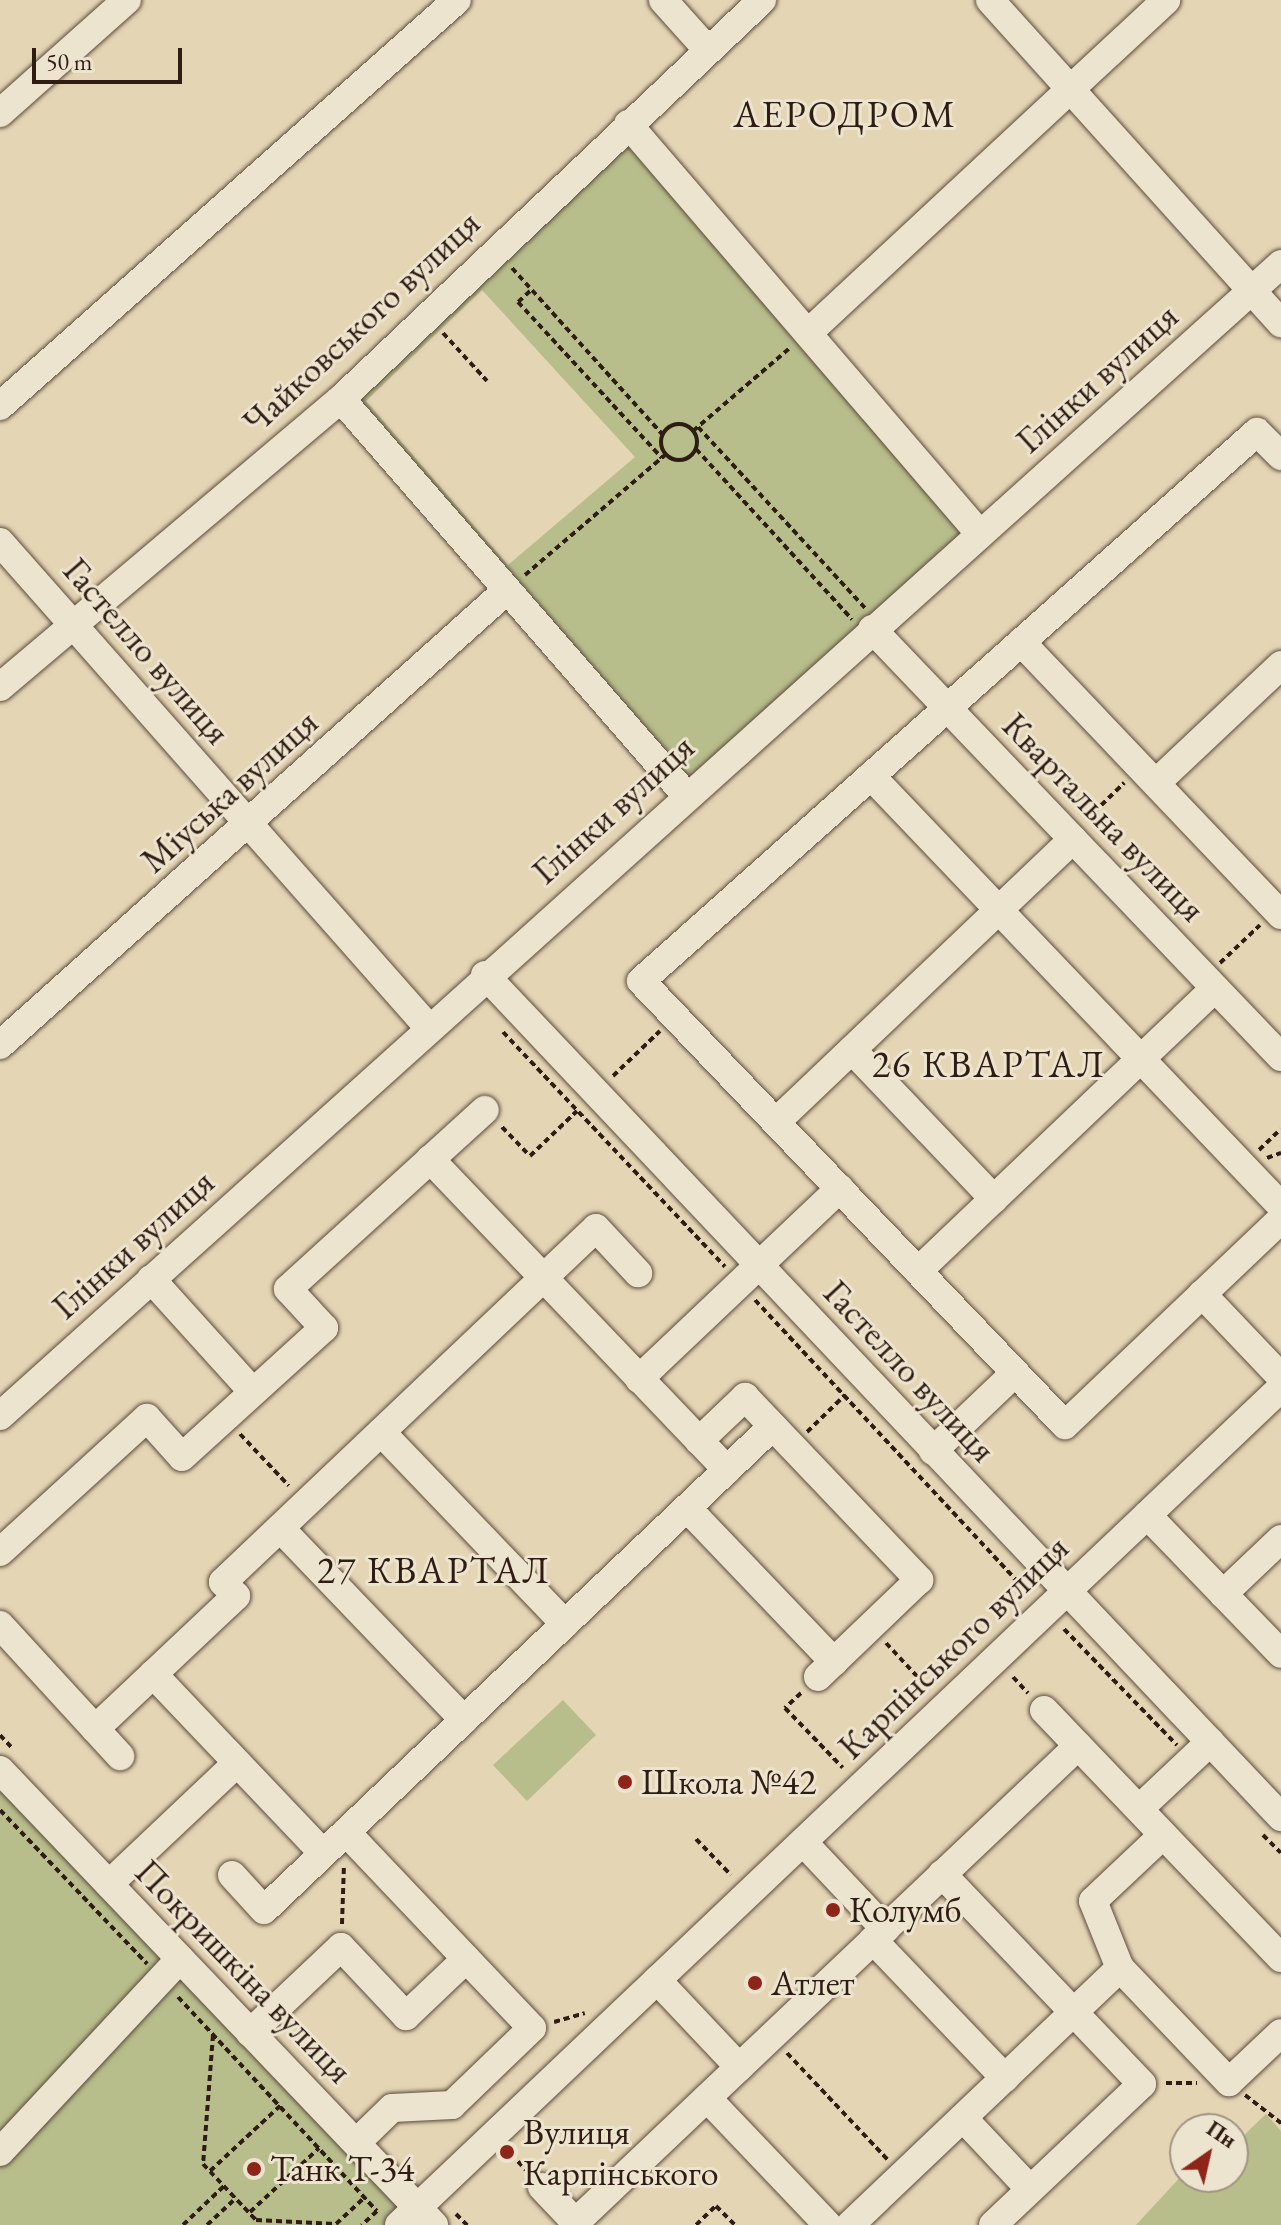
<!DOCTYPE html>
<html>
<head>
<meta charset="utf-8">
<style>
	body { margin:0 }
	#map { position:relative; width:1281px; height:2225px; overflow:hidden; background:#e4d6b5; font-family:"EB Garamond",serif }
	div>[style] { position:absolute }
	.green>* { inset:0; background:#b7bd8b }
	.path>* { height:4px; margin-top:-2px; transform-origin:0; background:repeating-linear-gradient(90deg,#2f1d14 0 6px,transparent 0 10px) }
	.path>.ring { margin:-2px; padding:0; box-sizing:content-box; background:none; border:4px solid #2f1d14; border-radius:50% }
	.roads { filter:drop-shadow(0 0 2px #5c4b3c) drop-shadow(0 0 2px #5c4b3c) }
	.minor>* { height:28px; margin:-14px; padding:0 14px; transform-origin:14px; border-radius:14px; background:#ede4cf }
	.dots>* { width:22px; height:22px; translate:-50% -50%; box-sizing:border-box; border:4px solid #ede4cf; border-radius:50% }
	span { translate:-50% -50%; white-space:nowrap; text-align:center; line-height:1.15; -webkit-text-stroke:6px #ede4cf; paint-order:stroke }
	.street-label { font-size:36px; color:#2f1d14 }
	.poi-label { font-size:36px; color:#2f1d14 }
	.left { translate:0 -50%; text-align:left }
	.neighbourhood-label { font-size:38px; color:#2f1d14; letter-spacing:2px }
	.north { position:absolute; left:1169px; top:2113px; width:80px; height:80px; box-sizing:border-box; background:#ede4cf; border:2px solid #a19484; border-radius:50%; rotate:34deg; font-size:22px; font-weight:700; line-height:32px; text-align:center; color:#2f1d14 }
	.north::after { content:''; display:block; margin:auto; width:28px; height:36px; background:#8f2418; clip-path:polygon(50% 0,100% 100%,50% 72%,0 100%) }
	.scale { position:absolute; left:32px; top:48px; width:150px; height:36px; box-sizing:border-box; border:4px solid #2f1d14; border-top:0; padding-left:10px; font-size:24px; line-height:28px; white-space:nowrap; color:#2f1d14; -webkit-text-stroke:6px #ede4cf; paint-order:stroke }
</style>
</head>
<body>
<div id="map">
	<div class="green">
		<div style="clip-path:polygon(evenodd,628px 133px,971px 533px,687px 788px,349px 401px,628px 133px,482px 290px,635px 457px,508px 565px,366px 401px,482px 290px)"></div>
		<div style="clip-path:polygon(563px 1700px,596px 1735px,527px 1801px,493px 1765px)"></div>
		<div style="clip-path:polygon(0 1770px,417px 2208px,399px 2225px,0 2225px)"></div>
		<div style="clip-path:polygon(1266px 2114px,1281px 2131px,1281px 2225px,1136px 2225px,1185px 2172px,1185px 2177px,1233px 2177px,1233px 2130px,1241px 2138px)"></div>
	</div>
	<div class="path">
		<div style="left:512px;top:268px;width:225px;rotate:47.9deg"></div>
		<div style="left:530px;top:291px;width:16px;rotate:137deg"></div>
		<div style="left:518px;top:302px;width:212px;rotate:47.3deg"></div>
		<div style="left:443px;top:333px;width:65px;rotate:47.5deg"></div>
		<div class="ring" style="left:661px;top:424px;width:32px;height:32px"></div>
		<div style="left:698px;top:427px;width:248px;rotate:47.3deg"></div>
		<div style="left:693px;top:431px;width:129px;rotate:-40.6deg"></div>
		<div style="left:696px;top:449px;width:231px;rotate:47.5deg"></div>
		<div style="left:525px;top:575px;width:186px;rotate:-40.6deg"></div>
		<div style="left:1087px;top:819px;width:52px;rotate:-44.2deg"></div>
		<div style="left:1220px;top:963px;width:55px;rotate:-43.5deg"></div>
		<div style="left:503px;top:1032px;width:323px;rotate:46.6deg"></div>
		<div style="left:613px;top:1076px;width:65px;rotate:-43.8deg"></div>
		<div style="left:502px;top:1127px;width:40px;rotate:46deg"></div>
		<div style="left:530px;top:1156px;width:65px;rotate:-43.8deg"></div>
		<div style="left:1259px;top:1150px;width:30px;rotate:-44deg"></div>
		<div style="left:1267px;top:1158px;width:15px;rotate:-20deg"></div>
		<div style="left:755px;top:1300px;width:400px;rotate:47deg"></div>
		<div style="left:807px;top:1432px;width:53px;rotate:-44.2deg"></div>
		<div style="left:240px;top:1434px;width:71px;rotate:46.7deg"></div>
		<div style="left:1064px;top:1629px;width:162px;rotate:45.8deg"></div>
		<div style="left:886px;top:1643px;width:62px;rotate:47deg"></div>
		<div style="left:1013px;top:1677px;width:22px;rotate:47deg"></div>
		<div style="left:801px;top:1693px;width:22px;rotate:137deg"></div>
		<div style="left:785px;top:1708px;width:83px;rotate:46deg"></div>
		<div style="left:0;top:1735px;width:18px;rotate:47deg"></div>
		<div style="left:0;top:1810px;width:213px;rotate:46.3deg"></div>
		<div style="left:1263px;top:1835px;width:25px;rotate:45deg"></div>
		<div style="left:696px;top:1839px;width:50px;rotate:45.8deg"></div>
		<div style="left:342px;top:1924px;width:59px;rotate:-88.1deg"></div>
		<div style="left:178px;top:1997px;width:292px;rotate:47.1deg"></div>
		<div style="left:377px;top:2211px;width:21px;rotate:137deg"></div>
		<div style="left:554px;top:2022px;width:32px;rotate:-16deg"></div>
		<div style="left:213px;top:2035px;width:129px;rotate:94.4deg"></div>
		<div style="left:203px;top:2164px;width:77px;rotate:46.6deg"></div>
		<div style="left:256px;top:2220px;width:80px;rotate:2.9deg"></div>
		<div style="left:336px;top:2224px;width:40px;rotate:-43deg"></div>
		<div style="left:787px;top:2053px;width:147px;rotate:46.7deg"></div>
		<div style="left:1166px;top:2083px;width:31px"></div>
		<div style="left:1245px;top:2095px;width:46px;rotate:37.9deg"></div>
		<div style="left:511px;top:2154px;width:22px;rotate:47deg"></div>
		<div style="left:210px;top:2171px;width:96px;rotate:-42.9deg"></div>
		<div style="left:250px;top:2212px;width:94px;rotate:-42.8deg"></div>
		<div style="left:456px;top:2214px;width:16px;rotate:45deg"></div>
		<div style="left:183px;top:2225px;width:57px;rotate:-43.6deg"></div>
		<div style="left:207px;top:2225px;width:40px;rotate:-43deg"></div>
		<div style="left:696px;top:2225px;width:28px;rotate:-44deg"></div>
		<div style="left:716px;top:2206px;width:27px;rotate:45deg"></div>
	</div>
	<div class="roads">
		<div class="minor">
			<div style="left:663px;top:0;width:66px;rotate:48.1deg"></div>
			<div style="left:990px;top:0;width:435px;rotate:48deg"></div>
			<div style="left:0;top:113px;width:170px;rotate:-41.7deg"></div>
			<div style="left:628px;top:124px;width:539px;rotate:49.36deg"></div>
			<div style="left:808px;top:333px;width:489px;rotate:-42.9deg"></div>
			<div style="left:341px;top:399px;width:525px;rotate:48.94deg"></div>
			<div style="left:0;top:406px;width:611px;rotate:-41.62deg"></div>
			<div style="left:1281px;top:456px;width:34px;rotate:-135deg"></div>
			<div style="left:1257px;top:432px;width:825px;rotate:138.29deg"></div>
			<div style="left:641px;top:981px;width:614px;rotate:46.32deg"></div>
			<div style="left:1065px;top:1425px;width:298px;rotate:-43.6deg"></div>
			<div style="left:0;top:542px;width:647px;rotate:48.57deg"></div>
			<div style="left:872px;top:629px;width:592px;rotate:46.3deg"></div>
			<div style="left:1021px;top:642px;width:377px;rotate:46.4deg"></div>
			<div style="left:0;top:687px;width:446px;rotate:-40.2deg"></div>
			<div style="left:341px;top:399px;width:580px;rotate:-43.46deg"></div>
			<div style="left:871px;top:776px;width:594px;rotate:46.36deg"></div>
			<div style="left:1156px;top:783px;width:172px;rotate:-43.3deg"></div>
			<div style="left:485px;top:975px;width:1159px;rotate:46.61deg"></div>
			<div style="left:0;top:1045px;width:680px;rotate:-41.9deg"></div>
			<div style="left:852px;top:1050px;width:206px;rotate:46.4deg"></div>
			<div style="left:776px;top:1122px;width:410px;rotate:-43.6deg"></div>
			<div style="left:430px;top:1159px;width:430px;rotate:46.3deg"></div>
			<div style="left:918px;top:1271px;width:410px;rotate:-43.6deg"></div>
			<div style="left:151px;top:1279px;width:152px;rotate:47.9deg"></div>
			<div style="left:1202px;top:1294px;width:115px;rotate:46.4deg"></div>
			<div style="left:639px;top:1379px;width:277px;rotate:-43.5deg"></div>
			<div style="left:0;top:1416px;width:1723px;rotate:-41.96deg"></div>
			<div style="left:381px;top:1432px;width:266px;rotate:46.2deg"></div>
			<div style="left:699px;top:1441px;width:64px;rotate:-43.7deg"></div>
			<div style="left:745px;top:1397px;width:253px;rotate:46.4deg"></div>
			<div style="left:919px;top:1580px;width:140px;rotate:136.2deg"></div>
			<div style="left:933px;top:1451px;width:113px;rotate:-43.6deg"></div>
			<div style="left:687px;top:1508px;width:213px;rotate:46.3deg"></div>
			<div style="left:1147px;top:1515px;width:193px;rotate:46deg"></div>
			<div style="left:280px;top:1528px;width:266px;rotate:46.2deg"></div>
			<div style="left:0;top:1552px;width:199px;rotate:-42.4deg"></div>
			<div style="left:147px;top:1418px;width:52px;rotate:48.1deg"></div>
			<div style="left:182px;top:1457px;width:192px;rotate:-42.3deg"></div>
			<div style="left:324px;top:1328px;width:53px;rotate:-132.7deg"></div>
			<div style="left:288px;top:1289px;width:266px;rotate:-42.3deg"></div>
			<div style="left:1223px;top:1594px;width:80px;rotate:-43.5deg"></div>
			<div style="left:0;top:1625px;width:178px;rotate:47.5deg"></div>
			<div style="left:153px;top:1674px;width:247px;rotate:46.5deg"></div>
			<div style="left:1044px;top:1710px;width:343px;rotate:46.3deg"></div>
			<div style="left:95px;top:1729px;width:194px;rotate:-43.3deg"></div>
			<div style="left:236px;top:1596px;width:19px;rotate:-133deg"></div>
			<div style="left:223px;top:1582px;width:514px;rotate:-43.5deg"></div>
			<div style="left:596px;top:1228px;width:62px;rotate:47deg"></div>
			<div style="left:0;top:1770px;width:629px;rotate:46.35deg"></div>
			<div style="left:1139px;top:1809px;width:98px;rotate:-43.3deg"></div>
			<div style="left:346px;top:1832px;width:270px;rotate:46.5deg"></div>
			<div style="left:532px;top:2028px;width:111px;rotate:136.1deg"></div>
			<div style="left:452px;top:2105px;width:60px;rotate:177.1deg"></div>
			<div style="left:392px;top:2108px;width:50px;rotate:135.8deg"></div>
			<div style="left:1163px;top:1835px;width:96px;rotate:136.7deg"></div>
			<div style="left:1093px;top:1901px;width:72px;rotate:68.1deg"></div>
			<div style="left:1120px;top:1968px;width:158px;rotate:46.3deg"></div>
			<div style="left:1229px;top:2082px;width:71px;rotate:-43.3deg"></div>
			<div style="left:803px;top:1842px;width:120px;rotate:46.7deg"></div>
			<div style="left:942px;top:1874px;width:290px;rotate:46.4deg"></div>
			<div style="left:1142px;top:2084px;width:205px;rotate:136.6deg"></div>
			<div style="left:232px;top:1875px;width:47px;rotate:47.6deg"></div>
			<div style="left:264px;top:1910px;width:702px;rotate:-43.56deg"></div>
			<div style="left:109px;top:1884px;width:176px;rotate:-43.4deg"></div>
			<div style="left:873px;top:1940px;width:191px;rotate:46.3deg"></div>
			<div style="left:657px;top:1980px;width:120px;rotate:46.7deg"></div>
			<div style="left:250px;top:2033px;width:125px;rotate:-43.4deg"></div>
			<div style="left:341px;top:1947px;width:95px;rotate:46.7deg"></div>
			<div style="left:406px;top:2016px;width:83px;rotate:-43.5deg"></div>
			<div style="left:707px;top:2098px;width:175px;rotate:46.4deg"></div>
			<div style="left:963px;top:2118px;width:98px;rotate:46.7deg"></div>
			<div style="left:0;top:2152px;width:264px;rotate:-47deg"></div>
			<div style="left:542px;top:2187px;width:52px;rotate:46.5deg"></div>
			<div style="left:576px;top:2222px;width:692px;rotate:-43.48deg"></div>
			<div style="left:399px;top:2225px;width:1216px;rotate:-43.5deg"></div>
			<div style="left:850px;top:2225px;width:373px;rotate:-43.6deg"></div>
		</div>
	</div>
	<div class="dots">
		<div style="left:625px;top:1782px;background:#8f2418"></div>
		<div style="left:833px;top:1910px;background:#8f2418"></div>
		<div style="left:755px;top:1983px;background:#8f2418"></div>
		<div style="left:507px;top:2152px;background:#8f2418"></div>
		<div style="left:254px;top:2169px;background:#8f2418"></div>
	</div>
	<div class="street-label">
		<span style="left:361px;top:322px;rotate:-43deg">Чайковського вулиця</span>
		<span style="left:1097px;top:378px;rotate:-42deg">Глінки вулиця</span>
		<span style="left:147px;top:651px;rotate:49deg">Гастелло вулиця</span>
		<span style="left:229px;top:791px;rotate:-42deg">Міуська вулиця</span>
		<span style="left:613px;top:809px;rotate:-42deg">Глінки вулиця</span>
		<span style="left:1104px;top:817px;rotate:46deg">Квартальна вулиця</span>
		<span style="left:133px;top:1244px;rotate:-42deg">Глінки вулиця</span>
		<span style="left:910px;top:1371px;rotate:47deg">Гастелло вулиця</span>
		<span style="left:953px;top:1647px;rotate:-44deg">Карпінського вулиця</span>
		<span style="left:244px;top:1971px;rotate:46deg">Покришкіна вулиця</span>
	</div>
	<div class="poi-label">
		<span class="left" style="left:641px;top:1782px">Школа №42</span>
		<span class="left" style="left:849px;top:1910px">Колумб</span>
		<span class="left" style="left:771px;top:1983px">Атлет</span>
		<span class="left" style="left:523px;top:2152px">Вулиця<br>Карпінського</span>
		<span class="left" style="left:270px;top:2169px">Танк Т-34</span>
	</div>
	<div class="neighbourhood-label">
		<span style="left:845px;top:114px">АЕРОДРОМ</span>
		<span style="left:989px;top:1064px">26 КВАРТАЛ</span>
		<span style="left:434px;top:1570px">27 КВАРТАЛ</span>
	</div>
	<div class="north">Пн</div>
	<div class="scale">50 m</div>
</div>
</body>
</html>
